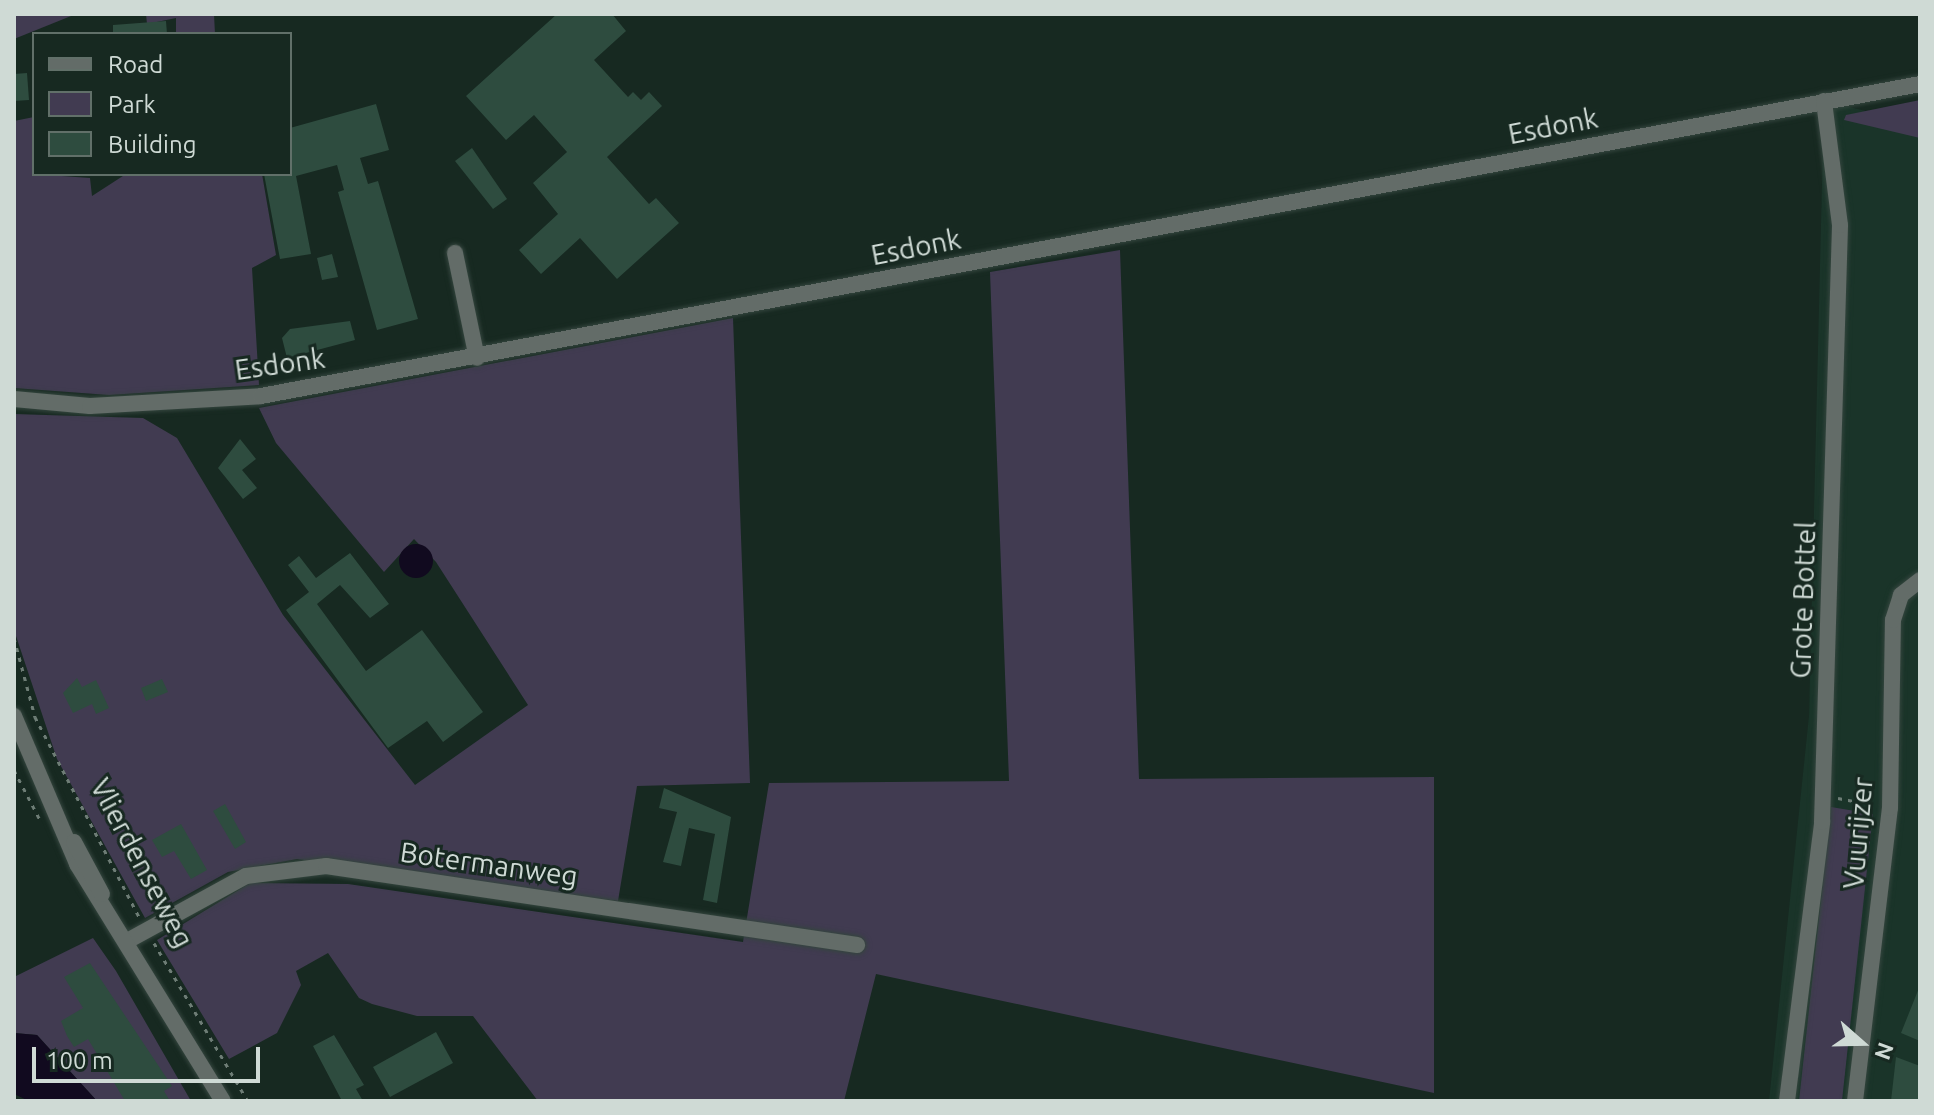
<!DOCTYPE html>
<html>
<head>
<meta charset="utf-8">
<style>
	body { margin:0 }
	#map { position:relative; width:1934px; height:1115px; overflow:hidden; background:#172921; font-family:Ubuntu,sans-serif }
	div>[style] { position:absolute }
	.built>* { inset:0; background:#1a3429 }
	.green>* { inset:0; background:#413b51 }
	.water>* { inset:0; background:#110a1f }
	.round { border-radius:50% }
	.building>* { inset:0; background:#2e4c3f }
	.path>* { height:3px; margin-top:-1.5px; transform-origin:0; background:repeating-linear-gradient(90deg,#6e7d76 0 4px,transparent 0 10px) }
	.roads { filter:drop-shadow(0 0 2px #34453e) drop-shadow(0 0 2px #34453e) }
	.minor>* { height:16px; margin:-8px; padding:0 8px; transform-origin:8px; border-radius:8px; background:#636c68 }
	.tertiary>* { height:16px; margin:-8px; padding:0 8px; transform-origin:8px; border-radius:8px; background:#636c68 }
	span { translate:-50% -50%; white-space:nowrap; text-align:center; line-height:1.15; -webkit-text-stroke:6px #172921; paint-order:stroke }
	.street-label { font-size:28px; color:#cfdad5 }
	.frame { position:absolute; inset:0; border:16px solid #cfdad5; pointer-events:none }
	.legend { position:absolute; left:32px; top:32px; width:260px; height:144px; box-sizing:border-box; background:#172921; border:2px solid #617069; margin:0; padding:10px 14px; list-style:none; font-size:24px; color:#cfdad5 }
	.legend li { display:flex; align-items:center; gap:16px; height:40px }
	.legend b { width:40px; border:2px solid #617069 }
	.north { position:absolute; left:1822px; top:1003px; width:80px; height:80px; -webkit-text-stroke:6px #172921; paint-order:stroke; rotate:110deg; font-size:22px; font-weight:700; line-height:32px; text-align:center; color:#cfdad5 }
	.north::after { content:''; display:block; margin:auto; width:28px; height:36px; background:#cfdad5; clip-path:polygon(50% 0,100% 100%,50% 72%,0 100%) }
	.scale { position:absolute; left:32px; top:1047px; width:228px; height:36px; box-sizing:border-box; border:4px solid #cfdad5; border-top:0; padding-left:10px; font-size:24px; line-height:28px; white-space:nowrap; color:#cfdad5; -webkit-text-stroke:6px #172921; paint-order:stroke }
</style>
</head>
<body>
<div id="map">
	<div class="built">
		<div style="clip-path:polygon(1824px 101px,1920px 124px,1920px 1101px,1769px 1101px,1809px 716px)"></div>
	</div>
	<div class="green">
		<div style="clip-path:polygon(14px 14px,76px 14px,14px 39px)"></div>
		<div style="clip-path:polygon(146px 14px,214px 14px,215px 34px,176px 34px,176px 18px,147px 24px)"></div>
		<div style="clip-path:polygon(1920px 100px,1920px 138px,1844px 120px,1846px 115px)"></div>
		<div style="clip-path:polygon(34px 117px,34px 174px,90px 178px,92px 196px,126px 174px,262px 174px,276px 255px,252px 268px,259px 385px,109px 395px,14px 388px,14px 121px)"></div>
		<div style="clip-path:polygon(1120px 250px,1139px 779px,1434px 777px,1434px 1093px,876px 974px,844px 1101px,538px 1101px,473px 1016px,417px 1016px,372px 1004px,359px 998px,328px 953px,296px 971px,301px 985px,277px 1033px,229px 1059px,157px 940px,250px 883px,348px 884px,743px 942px,769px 783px,1009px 781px,990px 272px)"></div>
		<div style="clip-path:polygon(733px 318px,750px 783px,637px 786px,618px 901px,297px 859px,228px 872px,145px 918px,57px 759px,14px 630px,14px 414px,143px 418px,177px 438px,283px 615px,415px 785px,528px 705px,436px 562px,414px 539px,384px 572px,276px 443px,259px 408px)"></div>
		<div style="clip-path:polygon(1831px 807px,1873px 814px,1842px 1101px,1799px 1101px)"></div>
		<div style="clip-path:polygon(93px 938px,116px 971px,191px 1101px,97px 1101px,37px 1035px,14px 1033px,14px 977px)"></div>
	</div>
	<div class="water">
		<div class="round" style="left:399px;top:544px;width:34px;height:34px"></div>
		<div style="clip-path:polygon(14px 1033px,37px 1035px,97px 1101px,29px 1101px,14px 1094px)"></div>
	</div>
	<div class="building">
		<div style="clip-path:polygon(557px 14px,612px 14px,626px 31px,594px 60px,628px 97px,633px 92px,641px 100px,649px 92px,662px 106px,607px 157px,649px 204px,656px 198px,679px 223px,617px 279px,580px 238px,541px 274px,519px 250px,558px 214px,533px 183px,567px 152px,534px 115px,506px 140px,466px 96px)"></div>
		<div style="clip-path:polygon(166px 21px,167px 34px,113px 34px,113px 25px)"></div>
		<div style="clip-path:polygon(27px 73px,29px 100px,14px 101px,14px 74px)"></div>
		<div style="clip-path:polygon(376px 104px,389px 150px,360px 158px,368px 184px,378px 181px,418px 319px,377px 330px,338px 192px,344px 190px,337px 165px,296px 176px,311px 254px,280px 259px,264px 174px,290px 174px,290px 128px)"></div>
		<div style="clip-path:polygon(472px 148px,507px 199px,493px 209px,455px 161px)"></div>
		<div style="clip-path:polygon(332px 254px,338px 277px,322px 280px,317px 258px)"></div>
		<div style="clip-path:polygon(350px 321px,355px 340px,287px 358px,282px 338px,290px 329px)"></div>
		<div style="clip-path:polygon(240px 439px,256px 459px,242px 470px,257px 488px,243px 499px,218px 468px)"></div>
		<div style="clip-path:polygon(350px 553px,389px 604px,370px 618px,340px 585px,317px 604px,366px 671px,422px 630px,483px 712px,443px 742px,427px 721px,388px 748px,286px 610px,309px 592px,288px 565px,299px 556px,316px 578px)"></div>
		<div style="clip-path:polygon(77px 678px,82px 687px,96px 680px,109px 708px,96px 714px,92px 704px,73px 713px,63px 693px)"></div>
		<div style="clip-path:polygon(162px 679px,168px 692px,146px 701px,141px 688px)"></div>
		<div style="clip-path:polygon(664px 788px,731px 817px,717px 903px,703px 900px,715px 834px,689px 828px,681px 866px,663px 862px,677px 812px,659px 808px)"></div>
		<div style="clip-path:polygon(225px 804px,246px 842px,235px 849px,213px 811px)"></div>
		<div style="clip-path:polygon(181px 824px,207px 870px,191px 879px,174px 851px,162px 857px,152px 840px)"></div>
		<div style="clip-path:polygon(90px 963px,172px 1086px,164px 1091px,170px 1101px,125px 1101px,88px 1039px,74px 1047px,67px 1036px,61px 1021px,83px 1008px,64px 977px)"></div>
		<div style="clip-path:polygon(1919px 988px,1920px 988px,1920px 1041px,1901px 1033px)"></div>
		<div style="clip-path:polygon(436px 1032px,453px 1063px,390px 1097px,373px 1067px)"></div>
		<div style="clip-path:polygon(334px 1035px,364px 1085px,356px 1089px,363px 1101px,342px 1101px,313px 1046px)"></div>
		<div style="clip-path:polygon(1896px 1057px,1920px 1066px,1920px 1101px,1891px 1101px)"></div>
	</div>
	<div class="path">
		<div style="left:14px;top:638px;width:82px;rotate:75.1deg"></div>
		<div style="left:35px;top:717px;width:228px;rotate:62.5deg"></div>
		<div style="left:14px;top:770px;width:56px;rotate:62.5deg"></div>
		<div style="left:1838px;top:798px;width:37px;rotate:11deg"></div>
		<div style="left:154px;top:943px;width:184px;rotate:59.3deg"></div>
	</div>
	<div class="roads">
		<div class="minor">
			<div style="left:455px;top:253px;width:107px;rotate:78.2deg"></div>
			<div style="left:14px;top:399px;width:76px;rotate:5.3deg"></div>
			<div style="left:90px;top:406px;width:171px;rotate:-3.3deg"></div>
			<div style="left:261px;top:396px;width:1688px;rotate:-10.65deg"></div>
			<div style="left:129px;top:940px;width:133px;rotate:-28.7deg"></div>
			<div style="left:246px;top:876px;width:81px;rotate:-7.1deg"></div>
			<div style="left:326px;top:866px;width:537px;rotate:8.46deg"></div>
			<div style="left:1787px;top:1101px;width:281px;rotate:-82.8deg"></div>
			<div style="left:1822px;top:822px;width:597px;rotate:-88.27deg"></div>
			<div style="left:1840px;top:225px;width:125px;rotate:-97.4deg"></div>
			<div style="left:1855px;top:1101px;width:295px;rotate:-83.2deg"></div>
			<div style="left:1890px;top:808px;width:188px;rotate:-89.1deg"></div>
			<div style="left:1893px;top:620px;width:26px;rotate:-72deg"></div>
			<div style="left:1901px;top:595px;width:24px;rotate:-38deg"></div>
		</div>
		<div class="tertiary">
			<div style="left:14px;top:716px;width:161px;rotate:66.9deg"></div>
			<div style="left:77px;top:864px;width:278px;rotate:58.4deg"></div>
			<div style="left:74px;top:842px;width:59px;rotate:61.7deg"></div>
		</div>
	</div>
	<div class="street-label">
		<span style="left:1553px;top:126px;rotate:-11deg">Esdonk</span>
		<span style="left:916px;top:247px;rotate:-11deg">Esdonk</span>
		<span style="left:280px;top:364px;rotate:-8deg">Esdonk</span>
		<span style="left:1803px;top:600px;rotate:-88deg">Grote Bottel</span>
		<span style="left:1858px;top:833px;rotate:-85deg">Vuurijzer</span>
		<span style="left:142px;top:863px;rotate:62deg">Vlierdenseweg</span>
		<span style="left:489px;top:864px;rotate:8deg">Botermanweg</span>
	</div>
	<div class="frame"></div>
	<ul class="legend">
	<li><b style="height:10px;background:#636c68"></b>Road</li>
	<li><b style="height:22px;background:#413b51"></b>Park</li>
	<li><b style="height:22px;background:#2e4c3f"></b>Building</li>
	</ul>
	<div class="north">N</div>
	<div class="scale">100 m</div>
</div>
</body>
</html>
